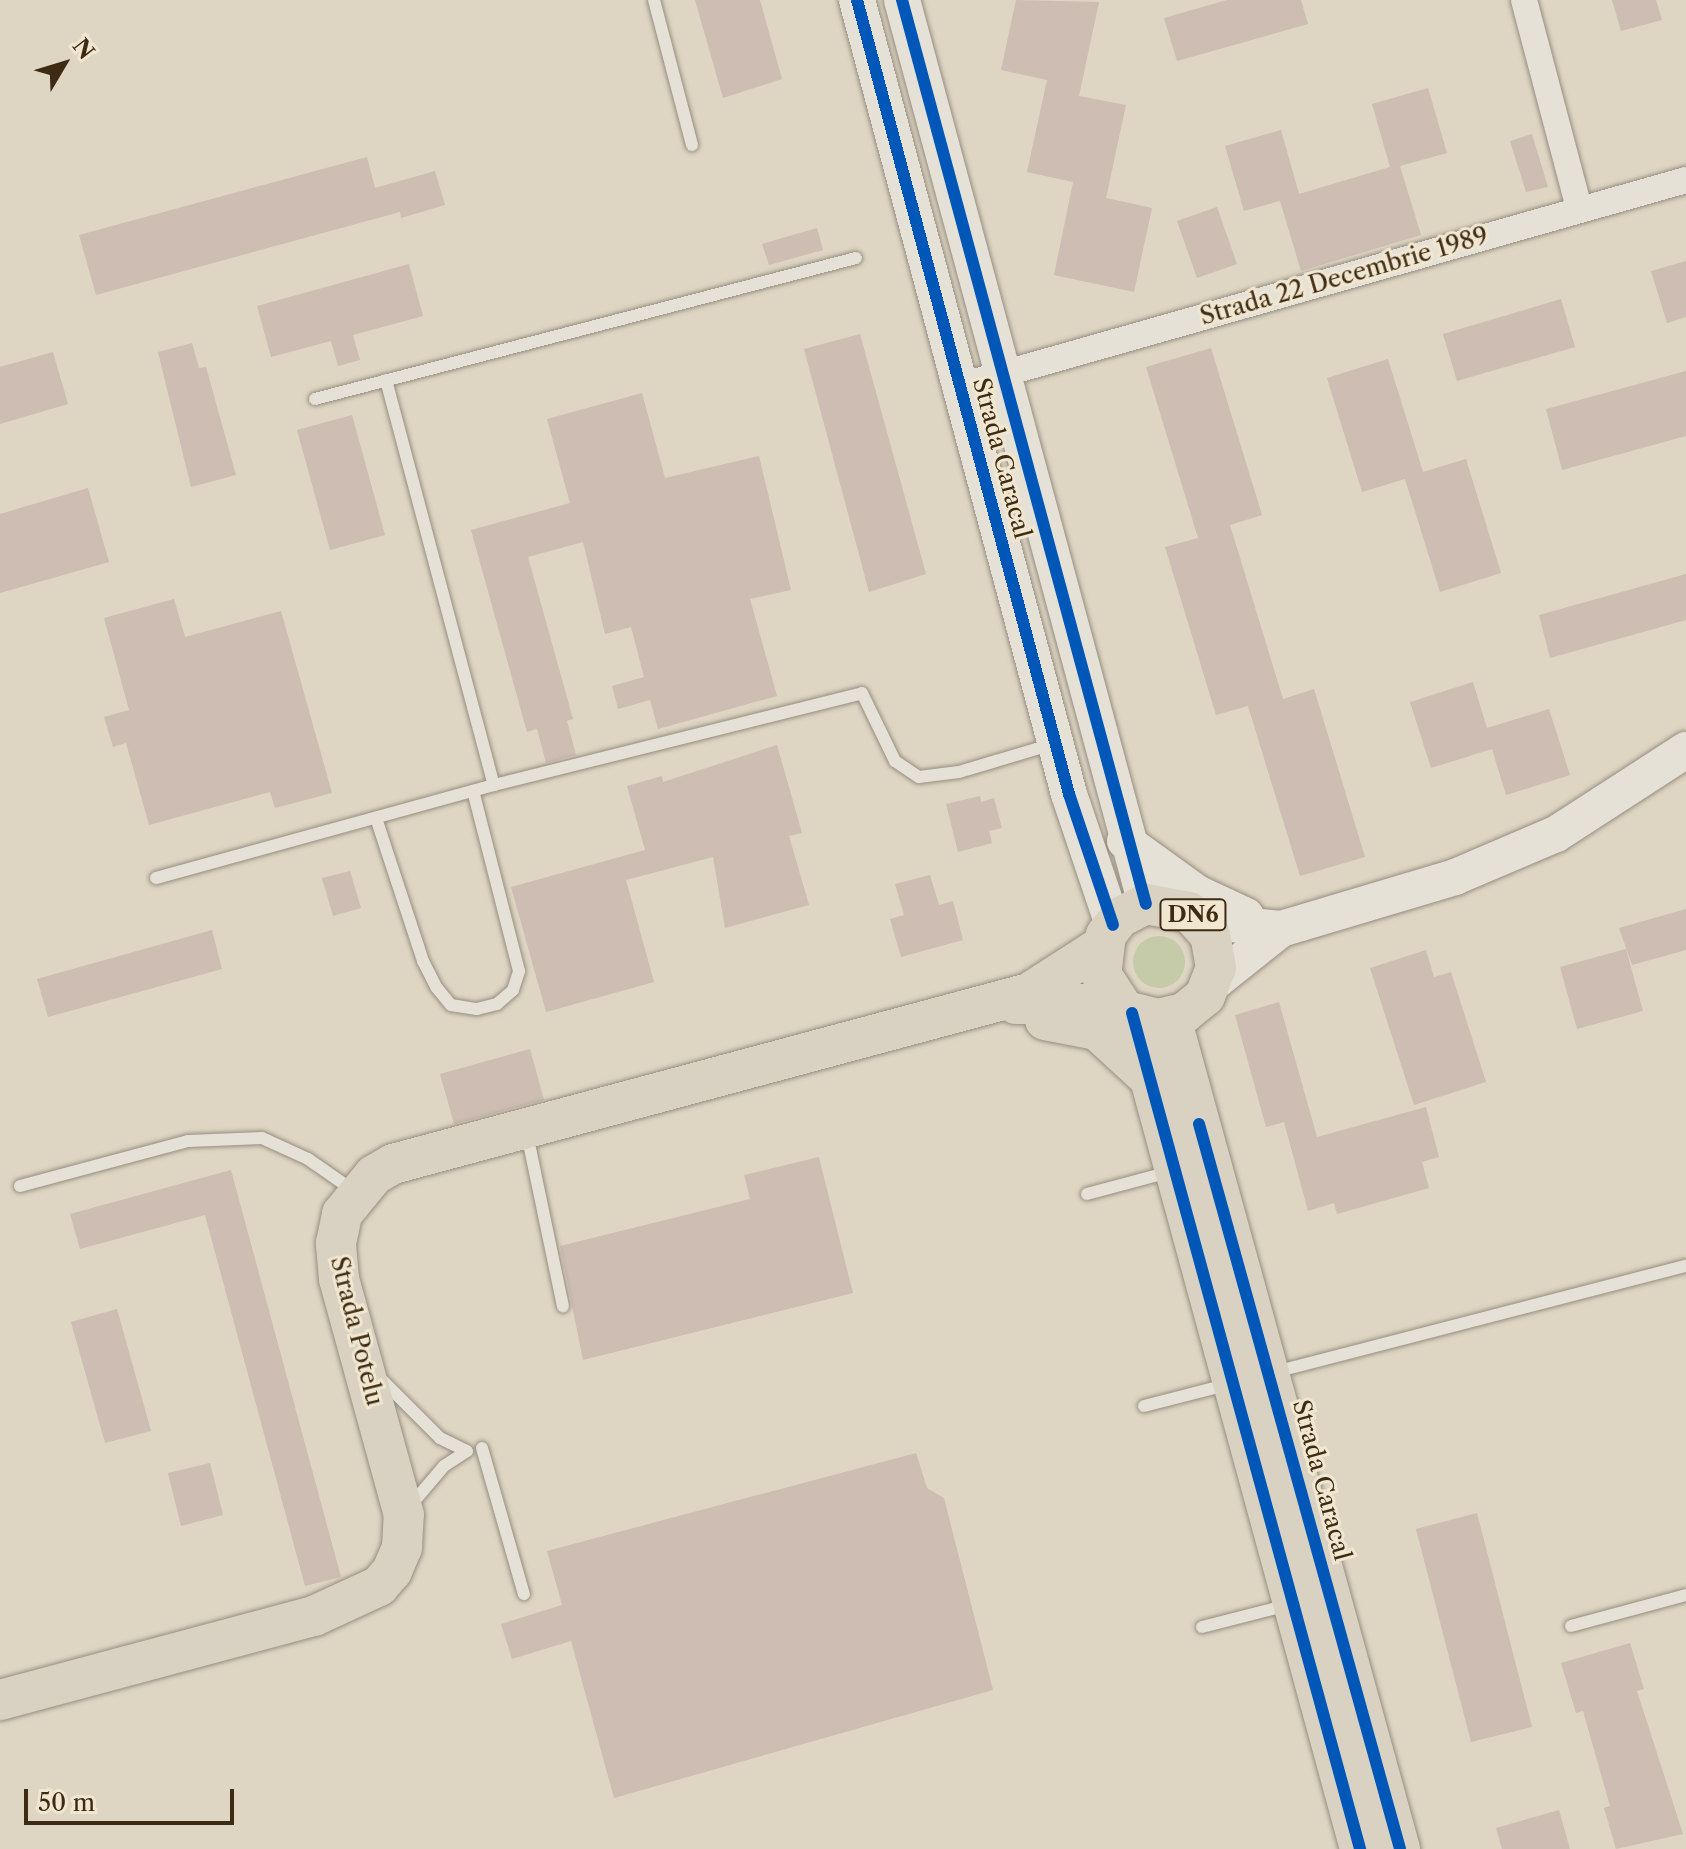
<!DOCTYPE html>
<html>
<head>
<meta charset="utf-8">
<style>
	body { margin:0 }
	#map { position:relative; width:1686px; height:1849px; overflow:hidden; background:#ded5c2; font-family:"Libre Caslon Text",serif }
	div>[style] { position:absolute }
	.green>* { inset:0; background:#c5caa8 }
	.round { border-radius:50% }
	.building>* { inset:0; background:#cdbdb2 }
	.roads { filter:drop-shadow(0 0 2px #968e81) drop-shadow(0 0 2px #968e81) }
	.lane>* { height:12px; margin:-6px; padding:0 6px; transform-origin:6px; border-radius:6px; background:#e5e1d7 }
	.street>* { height:26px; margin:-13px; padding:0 13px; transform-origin:13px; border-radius:13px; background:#e5e1d7 }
	.secondary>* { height:36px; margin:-18px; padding:0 18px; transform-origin:18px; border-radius:18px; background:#e5e1d7 }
	.primary>* { height:40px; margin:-20px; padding:0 20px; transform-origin:20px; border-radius:20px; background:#d9d1c2 }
	.cycleway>* { height:12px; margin:-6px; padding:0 6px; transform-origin:6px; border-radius:6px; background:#0057b8 }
	span { translate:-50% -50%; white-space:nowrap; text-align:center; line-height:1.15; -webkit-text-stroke:6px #f1e7d0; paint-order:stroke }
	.shield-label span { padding:2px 6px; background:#f1e7d0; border:2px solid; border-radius:6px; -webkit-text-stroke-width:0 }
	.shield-label { font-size:22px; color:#3e2b14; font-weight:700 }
	.street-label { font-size:24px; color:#3e2b14 }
	.north { position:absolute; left:24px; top:24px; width:80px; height:80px; -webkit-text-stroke:6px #f1e7d0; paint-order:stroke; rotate:52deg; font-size:22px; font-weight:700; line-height:32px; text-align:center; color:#3e2b14 }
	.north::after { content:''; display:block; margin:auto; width:28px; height:36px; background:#3e2b14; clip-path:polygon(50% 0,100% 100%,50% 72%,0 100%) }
	.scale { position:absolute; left:24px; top:1789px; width:210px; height:36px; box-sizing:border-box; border:4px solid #3e2b14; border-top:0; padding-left:10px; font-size:24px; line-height:28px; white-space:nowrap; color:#3e2b14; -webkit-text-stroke:6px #f1e7d0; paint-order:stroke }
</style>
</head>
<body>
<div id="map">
	<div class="green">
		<div class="round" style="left:1133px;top:936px;width:52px;height:52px"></div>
	</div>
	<div class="building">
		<div style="clip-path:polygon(695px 0,760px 0,782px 79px,723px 98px)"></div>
		<div style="clip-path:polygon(1016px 0,1099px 2px,1079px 96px,1126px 105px,1106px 198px,1152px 208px,1134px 292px,1054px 275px,1073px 182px,1027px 172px,1047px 80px,1001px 70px)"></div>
		<div style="clip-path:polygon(1227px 0,1301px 0,1308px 24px,1177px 61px,1164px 18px)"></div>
		<div style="clip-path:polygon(1612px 0,1656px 0,1662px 20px,1621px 31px)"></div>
		<div style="clip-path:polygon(1428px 88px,1447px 153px,1400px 166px,1421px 235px,1301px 271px,1280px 201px,1244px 211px,1225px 146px,1281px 130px,1299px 194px,1390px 167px,1372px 104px)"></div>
		<div style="clip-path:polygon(1532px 134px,1548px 187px,1526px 192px,1510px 141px)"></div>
		<div style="clip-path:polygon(367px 157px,375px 188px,435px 171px,445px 205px,401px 218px,400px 212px,96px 295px,79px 235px)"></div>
		<div style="clip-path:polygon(1217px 207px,1237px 264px,1197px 278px,1177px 221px)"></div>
		<div style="clip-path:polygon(817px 228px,823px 250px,769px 265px,762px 244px)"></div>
		<div style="clip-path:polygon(1686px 261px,1686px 317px,1667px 323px,1651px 271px)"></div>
		<div style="clip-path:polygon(409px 264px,423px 316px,353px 335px,360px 360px,338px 366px,331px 341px,271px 357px,257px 306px)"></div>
		<div style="clip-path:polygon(1561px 299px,1575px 347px,1457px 381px,1443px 334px)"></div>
		<div style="clip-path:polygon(860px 334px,926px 574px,869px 592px,804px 349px)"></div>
		<div style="clip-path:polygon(192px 343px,199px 368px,206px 367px,236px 475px,191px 487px,158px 352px)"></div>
		<div style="clip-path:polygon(1211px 348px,1262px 515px,1230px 525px,1283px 699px,1314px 689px,1365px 857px,1300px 876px,1248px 706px,1216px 715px,1165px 547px,1198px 538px,1146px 367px)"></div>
		<div style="clip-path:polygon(53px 352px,68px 404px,0 424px,0 367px)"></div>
		<div style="clip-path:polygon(1388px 359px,1423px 472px,1466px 459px,1501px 573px,1440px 592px,1405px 479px,1362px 492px,1327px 378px)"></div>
		<div style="clip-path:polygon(1686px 371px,1686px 436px,1562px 470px,1546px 409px)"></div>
		<div style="clip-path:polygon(642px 393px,665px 478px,759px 456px,791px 590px,750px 599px,777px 696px,658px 729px,650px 700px,618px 709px,612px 686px,644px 677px,631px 627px,605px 634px,583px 542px,528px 557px,573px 719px,567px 721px,576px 755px,546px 763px,537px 729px,527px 732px,471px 530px,570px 503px,547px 419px)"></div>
		<div style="clip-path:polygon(352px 415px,385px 535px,330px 550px,297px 430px)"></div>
		<div style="clip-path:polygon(88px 488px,109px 562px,0 593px,0 514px)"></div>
		<div style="clip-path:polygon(1686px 574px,1686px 620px,1550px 658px,1539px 615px)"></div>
		<div style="clip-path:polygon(174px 599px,185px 637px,281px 611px,332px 793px,275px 808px,270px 792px,149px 825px,126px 743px,113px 747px,104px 717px,129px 710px,104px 618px)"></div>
		<div style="clip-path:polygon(1473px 682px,1487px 728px,1549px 709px,1570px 775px,1506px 795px,1492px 749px,1431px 768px,1410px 702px)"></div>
		<div style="clip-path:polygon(777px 745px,802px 833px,789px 836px,809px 905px,725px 928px,713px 857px,626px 880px,654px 982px,546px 1012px,511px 887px,645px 850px,627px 786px,662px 776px,663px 782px)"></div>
		<div style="clip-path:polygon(980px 796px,981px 802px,994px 798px,1002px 828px,989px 831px,992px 843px,958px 852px,946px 804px)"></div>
		<div style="clip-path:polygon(350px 871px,361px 908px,333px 916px,322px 878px)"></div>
		<div style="clip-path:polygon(930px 875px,939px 905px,953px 901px,963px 940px,901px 957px,890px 919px,904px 915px,895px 884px)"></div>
		<div style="clip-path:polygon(1686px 909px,1686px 950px,1632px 965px,1619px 928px)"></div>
		<div style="clip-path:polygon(212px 930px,222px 969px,48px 1017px,37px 979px)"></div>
		<div style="clip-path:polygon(1626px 949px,1643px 1011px,1577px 1029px,1560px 967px)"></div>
		<div style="clip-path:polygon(1426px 950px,1434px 977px,1451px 972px,1486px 1082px,1414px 1105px,1370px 968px)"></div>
		<div style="clip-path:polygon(1279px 1002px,1317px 1137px,1426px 1107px,1439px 1157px,1422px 1162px,1429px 1188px,1337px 1214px,1334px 1203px,1308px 1211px,1284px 1122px,1266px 1127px,1235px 1015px)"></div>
		<div style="clip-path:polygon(530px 1049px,544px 1100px,454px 1124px,440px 1074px)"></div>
		<div style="clip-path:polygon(819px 1157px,853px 1293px,583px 1360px,560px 1246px,750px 1199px,744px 1175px)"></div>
		<div style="clip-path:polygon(231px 1170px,341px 1577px,305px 1586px,205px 1215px,80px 1249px,70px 1214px)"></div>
		<div style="clip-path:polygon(117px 1309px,151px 1431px,105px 1443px,71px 1322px)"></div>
		<div style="clip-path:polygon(916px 1453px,927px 1488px,944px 1498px,993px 1690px,614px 1798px,571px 1641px,512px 1659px,501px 1624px,562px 1605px,547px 1551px)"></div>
		<div style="clip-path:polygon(210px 1463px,223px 1515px,181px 1526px,168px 1473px)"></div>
		<div style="clip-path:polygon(1477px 1513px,1532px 1727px,1471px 1742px,1416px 1529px)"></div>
		<div style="clip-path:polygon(1630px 1643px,1644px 1689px,1637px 1691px,1683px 1834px,1616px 1849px,1604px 1808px,1610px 1806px,1583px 1711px,1576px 1713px,1561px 1663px)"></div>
		<div style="clip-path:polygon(1559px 1810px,1570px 1849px,1502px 1849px,1496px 1828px)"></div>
	</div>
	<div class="roads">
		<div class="lane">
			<div style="left:654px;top:0;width:150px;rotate:75.3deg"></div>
			<div style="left:386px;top:380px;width:419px;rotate:75.1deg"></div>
			<div style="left:315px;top:399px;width:559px;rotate:-14.61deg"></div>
			<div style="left:376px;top:818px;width:151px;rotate:71.8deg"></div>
			<div style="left:423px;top:961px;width:30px;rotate:63deg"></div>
			<div style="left:437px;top:988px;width:22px;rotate:51deg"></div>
			<div style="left:451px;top:1005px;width:26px;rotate:9deg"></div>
			<div style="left:477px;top:1009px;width:21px;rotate:-14deg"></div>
			<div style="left:497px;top:1004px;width:21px;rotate:-41deg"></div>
			<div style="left:513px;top:990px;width:20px;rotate:-72deg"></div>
			<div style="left:519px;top:971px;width:186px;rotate:-104.3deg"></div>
			<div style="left:156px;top:878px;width:351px;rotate:-15.4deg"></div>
			<div style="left:494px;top:785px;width:379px;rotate:-14deg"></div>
			<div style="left:862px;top:693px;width:76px;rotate:64.1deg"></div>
			<div style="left:895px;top:761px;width:29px;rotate:34deg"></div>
			<div style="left:919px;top:777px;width:40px;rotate:-7.1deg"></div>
			<div style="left:959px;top:772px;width:98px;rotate:-16.6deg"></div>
			<div style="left:527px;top:1134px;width:176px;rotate:78.2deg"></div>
			<div style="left:20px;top:1186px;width:174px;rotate:-15deg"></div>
			<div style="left:188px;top:1141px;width:74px;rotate:-2.3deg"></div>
			<div style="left:262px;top:1138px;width:51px;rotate:24.5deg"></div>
			<div style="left:308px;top:1159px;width:56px;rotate:34.8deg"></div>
			<div style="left:1087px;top:1194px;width:85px;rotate:-15deg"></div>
			<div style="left:1275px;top:1372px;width:424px;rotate:-14.5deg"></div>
			<div style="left:382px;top:1380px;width:82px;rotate:45deg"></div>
			<div style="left:440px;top:1438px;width:30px;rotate:26deg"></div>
			<div style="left:1144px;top:1406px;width:85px;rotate:-14.4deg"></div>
			<div style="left:482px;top:1448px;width:152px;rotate:74deg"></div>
			<div style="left:410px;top:1506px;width:52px;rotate:-49.6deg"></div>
			<div style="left:444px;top:1466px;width:27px;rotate:-33deg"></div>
			<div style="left:1571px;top:1626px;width:119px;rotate:-15.1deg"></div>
			<div style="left:1202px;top:1627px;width:89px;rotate:-14.3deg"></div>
		</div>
		<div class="street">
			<div style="left:1524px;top:0;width:215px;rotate:75.2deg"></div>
			<div style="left:960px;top:386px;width:755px;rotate:-15.84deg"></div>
		</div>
		<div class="secondary">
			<div style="left:857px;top:0;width:822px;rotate:75.05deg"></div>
			<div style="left:1069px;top:794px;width:138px;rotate:71.4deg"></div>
			<div style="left:902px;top:0;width:936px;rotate:74.9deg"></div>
			<div style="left:1125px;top:841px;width:89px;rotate:35.8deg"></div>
			<div style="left:1197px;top:893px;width:54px;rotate:25.1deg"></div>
			<div style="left:1200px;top:921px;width:81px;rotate:5.6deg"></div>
			<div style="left:1281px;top:929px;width:182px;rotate:-16.6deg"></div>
			<div style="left:1455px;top:877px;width:110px;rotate:-23.1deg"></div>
			<div style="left:1556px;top:834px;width:155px;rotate:-32.9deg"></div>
			<div style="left:1212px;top:984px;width:88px;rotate:-38.6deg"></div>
		</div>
		<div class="primary">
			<div style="left:1016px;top:1004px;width:84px"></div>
			<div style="left:1100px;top:1004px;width:60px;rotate:14.5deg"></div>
			<div style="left:1158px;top:1019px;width:27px;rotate:-13deg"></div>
			<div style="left:1184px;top:1013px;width:27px;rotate:-39deg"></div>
			<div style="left:1205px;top:996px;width:30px;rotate:-69deg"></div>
			<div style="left:1216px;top:968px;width:34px;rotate:-100deg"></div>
			<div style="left:1210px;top:935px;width:31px;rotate:-132deg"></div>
			<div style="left:1189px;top:912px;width:44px;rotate:-169.5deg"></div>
			<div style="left:1146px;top:904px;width:29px;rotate:153deg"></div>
			<div style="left:1120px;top:917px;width:23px;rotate:128deg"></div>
			<div style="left:1106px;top:935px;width:39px;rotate:97deg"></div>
			<div style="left:1101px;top:974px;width:40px;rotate:57.1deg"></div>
			<div style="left:1132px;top:1013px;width:867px;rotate:74.74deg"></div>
			<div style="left:1171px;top:1018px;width:862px;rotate:74.59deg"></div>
			<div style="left:1045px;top:1020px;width:53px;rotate:10.9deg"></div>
			<div style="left:1097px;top:1030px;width:71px;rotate:42.7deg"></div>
			<div style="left:0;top:1700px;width:325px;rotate:-15deg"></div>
			<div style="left:314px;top:1616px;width:72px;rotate:-24.8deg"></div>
			<div style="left:379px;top:1586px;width:20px;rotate:-49deg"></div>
			<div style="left:392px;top:1571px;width:25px;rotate:-67deg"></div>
			<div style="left:402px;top:1548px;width:33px;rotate:-87deg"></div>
			<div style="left:404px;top:1515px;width:245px;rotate:-105.4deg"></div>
			<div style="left:339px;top:1279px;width:36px;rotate:-95deg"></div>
			<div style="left:336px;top:1243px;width:30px;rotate:-78deg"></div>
			<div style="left:342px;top:1214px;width:50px;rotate:-50.6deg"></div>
			<div style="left:374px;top:1175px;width:22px;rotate:-30deg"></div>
			<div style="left:393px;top:1164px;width:659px;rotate:-15.05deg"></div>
			<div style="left:1029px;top:993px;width:87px;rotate:-32.8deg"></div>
		</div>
	</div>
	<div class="cycleway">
		<div style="left:857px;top:0;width:822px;rotate:75.05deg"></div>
		<div style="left:1069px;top:794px;width:138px;rotate:71.4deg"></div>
		<div style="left:902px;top:0;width:936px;rotate:74.9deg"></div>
		<div style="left:1132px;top:1013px;width:867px;rotate:74.74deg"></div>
		<div style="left:1199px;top:1124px;width:752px;rotate:74.5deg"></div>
	</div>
	<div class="shield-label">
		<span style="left:1193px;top:915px">DN6</span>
	</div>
	<div class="street-label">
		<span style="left:1344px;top:276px;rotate:-16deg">Strada 22 Decembrie 1989</span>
		<span style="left:1002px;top:458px;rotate:75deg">Strada Caracal</span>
		<span style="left:357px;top:1331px;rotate:76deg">Strada Potelu</span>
		<span style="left:1322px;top:1480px;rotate:75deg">Strada Caracal</span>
	</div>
	<div class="north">N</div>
	<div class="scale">50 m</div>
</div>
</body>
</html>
